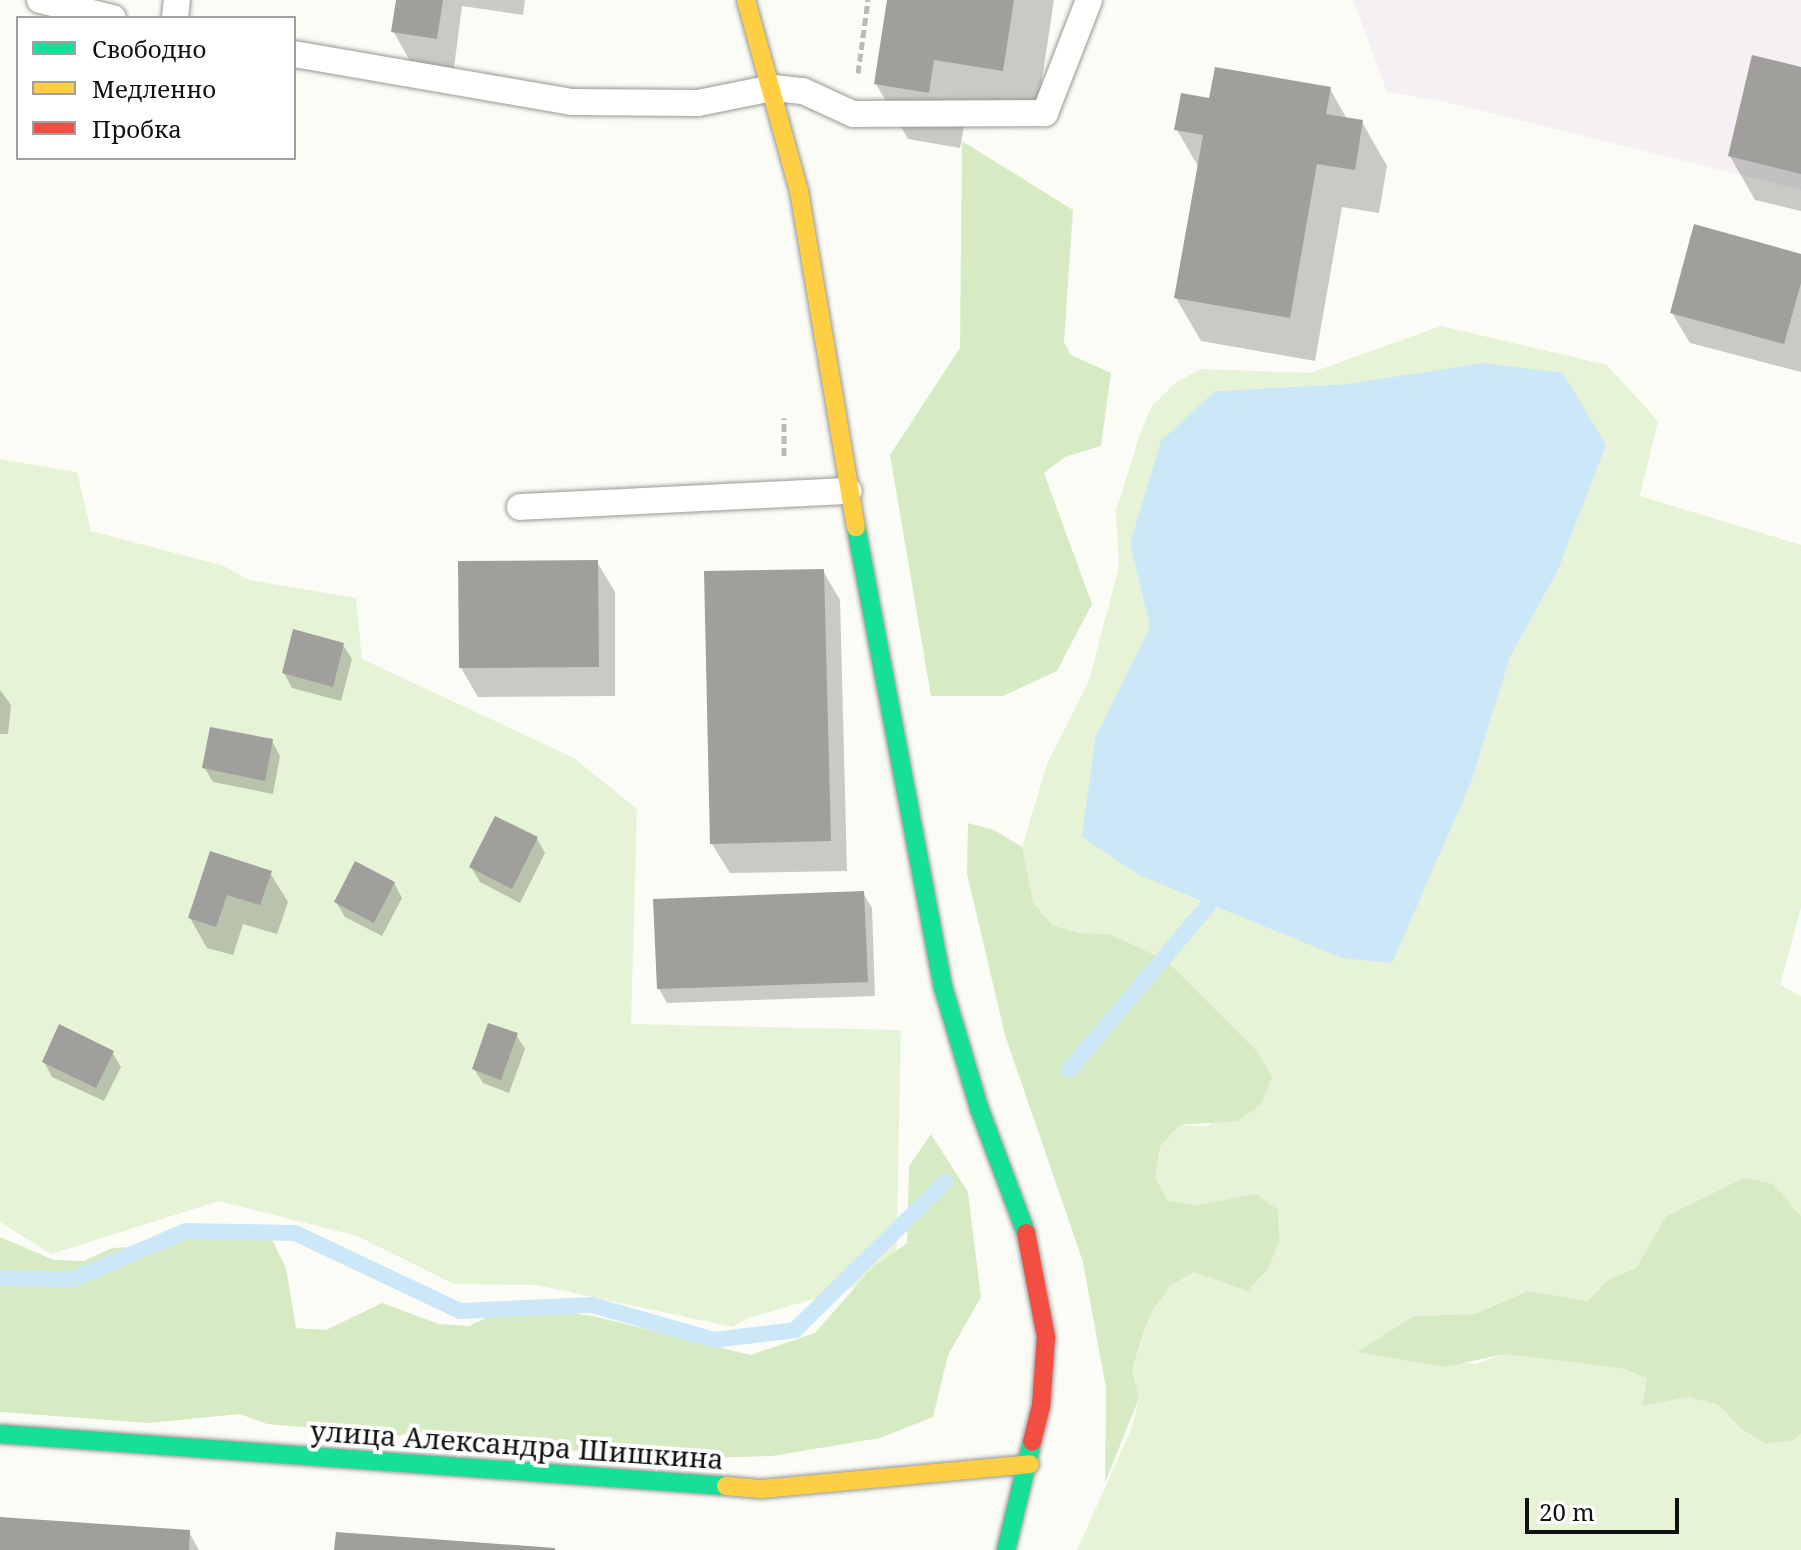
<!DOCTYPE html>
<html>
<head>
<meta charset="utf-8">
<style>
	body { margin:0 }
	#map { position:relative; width:1801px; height:1550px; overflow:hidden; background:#fcfcf7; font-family:"Noto Serif",serif }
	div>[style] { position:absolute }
	.industrial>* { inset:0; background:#f4f0f3 }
	.green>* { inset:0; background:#e6f3d7 }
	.forest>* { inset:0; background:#d6ebc4 }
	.water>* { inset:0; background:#cce8f8 }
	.shadow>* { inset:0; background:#0003 }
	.stream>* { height:16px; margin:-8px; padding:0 8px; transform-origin:8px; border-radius:8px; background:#cce8f8 }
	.building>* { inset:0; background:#a19f9c }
	.path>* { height:5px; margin-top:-2.5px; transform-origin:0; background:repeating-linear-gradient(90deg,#b9b9b8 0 8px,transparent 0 12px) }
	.roads { filter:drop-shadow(0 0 2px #979795) drop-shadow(0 0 2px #979795) }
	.lane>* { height:26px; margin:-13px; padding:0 13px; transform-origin:13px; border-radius:13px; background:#fffffe }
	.fast>* { height:18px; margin:-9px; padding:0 9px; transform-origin:9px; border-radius:9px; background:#16e098 }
	.slow>* { height:18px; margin:-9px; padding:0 9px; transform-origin:9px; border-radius:9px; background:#ffcf43 }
	.jam>* { height:18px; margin:-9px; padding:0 9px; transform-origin:9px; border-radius:9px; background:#f24e42 }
	span { translate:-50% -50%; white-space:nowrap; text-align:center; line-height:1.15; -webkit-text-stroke:8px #fff; paint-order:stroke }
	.street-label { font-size:28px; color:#111 }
	.legend { position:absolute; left:16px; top:16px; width:280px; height:144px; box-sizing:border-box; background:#fff; border:2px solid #a0a0a0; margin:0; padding:10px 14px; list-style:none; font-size:24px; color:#111 }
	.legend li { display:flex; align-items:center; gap:16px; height:40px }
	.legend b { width:40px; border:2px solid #a0a0a0 }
	.scale { position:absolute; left:1525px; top:1498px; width:154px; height:36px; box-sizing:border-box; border:4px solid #111; border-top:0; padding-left:10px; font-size:24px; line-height:28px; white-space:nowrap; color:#111; -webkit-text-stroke:6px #fff; paint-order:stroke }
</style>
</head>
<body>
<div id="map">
	<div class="industrial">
		<div style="clip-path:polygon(1353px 0,1801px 0,1801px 190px,1455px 104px,1387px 92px)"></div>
	</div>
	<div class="green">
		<div style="clip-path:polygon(evenodd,1441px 326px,1607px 365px,1658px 421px,1640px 496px,1801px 545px,1801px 908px,1780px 985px,1801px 996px,1801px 1216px,1795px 1207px,1717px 1191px,1666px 1216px,1636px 1268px,1608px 1280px,1588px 1301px,1528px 1291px,1475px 1314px,1415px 1316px,1358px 1352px,1476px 1364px,1504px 1354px,1534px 1355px,1621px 1368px,1647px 1378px,1642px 1406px,1688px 1397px,1719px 1405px,1739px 1427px,1794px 1440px,1801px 1434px,1801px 1550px,1077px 1550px,1132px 1427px,1139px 1398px,1132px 1370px,1151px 1313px,1170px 1286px,1194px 1272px,1256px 1194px,1197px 1205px,1168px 1202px,1154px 1177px,1160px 1147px,1178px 1125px,1208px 1126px,1257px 1051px,1166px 960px,1109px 934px,1079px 933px,1052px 925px,1033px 902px,1024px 875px,1022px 847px,1047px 764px,1089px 681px,1119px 566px,1116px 511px,1141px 431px,1152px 406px,1175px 383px,1201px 369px,1310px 373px,1441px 326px,1348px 384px,1557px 572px,1510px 657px,1472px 780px,1095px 738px,1150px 627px,1130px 544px,1215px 391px,1348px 384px)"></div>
		<div style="clip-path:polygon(0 459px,77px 472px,91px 531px,224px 566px,249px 580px,356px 598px,362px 659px,574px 758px,637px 809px,631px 1024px,901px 1030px,896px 1275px,748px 1318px,733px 1327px,536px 1285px,454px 1284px,357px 1236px,219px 1201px,51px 1254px,0 1222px)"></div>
	</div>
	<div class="forest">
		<div style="clip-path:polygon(962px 141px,1073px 210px,1064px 342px,1071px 355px,1111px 373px,1101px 446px,1065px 457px,1044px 473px,1092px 604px,1057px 671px,1003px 696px,931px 696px,890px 455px,960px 348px)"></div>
		<div style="clip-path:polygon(968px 823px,994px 830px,1022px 847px,1033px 902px,1052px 925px,1079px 933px,1109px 934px,1166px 960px,1257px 1051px,1272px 1077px,1261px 1104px,1238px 1121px,1179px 1125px,1160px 1147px,1155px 1177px,1168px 1201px,1197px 1205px,1256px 1194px,1278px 1210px,1279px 1241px,1269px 1267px,1248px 1291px,1194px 1272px,1170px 1286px,1151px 1313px,1141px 1341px,1132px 1370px,1139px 1398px,1105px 1483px,1106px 1388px,1083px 1262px,1005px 1035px,967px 874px)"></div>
		<div style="clip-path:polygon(931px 1134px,968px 1192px,981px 1297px,948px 1355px,933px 1417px,880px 1438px,772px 1456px,669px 1459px,267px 1424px,240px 1414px,149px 1423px,0 1412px,0 1237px,54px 1260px,84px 1261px,112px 1248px,148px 1246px,206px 1230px,272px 1240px,286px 1268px,296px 1328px,326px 1330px,382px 1303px,439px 1324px,469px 1326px,502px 1310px,535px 1308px,593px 1316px,750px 1355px,815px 1333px,871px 1269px,907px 1243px,909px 1166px)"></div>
		<div style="clip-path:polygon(1744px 1178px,1773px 1184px,1801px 1216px,1801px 1434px,1794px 1440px,1766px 1444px,1739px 1427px,1719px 1405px,1688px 1397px,1642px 1406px,1647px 1378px,1621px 1368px,1505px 1354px,1445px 1367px,1357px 1352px,1414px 1316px,1475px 1314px,1528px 1291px,1588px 1301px,1608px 1280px,1636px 1268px,1666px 1216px)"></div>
	</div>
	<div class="water">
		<div style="clip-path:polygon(1483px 363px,1563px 373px,1606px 445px,1557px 572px,1510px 657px,1472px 780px,1392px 963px,1342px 958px,1139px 875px,1082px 837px,1095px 738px,1150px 627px,1130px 544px,1161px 441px,1215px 391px,1348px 384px)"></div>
	</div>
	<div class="shadow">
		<div style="clip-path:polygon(398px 0,525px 0,523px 15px,462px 6px,454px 68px,410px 61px,393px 31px)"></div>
		<div style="clip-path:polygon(889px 0,1054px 0,1035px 126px,966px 115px,960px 148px,908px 139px,876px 84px)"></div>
		<div style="clip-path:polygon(1801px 69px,1801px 211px,1755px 200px,1730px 156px)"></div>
		<div style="clip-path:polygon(1330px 89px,1347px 119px,1362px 122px,1387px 166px,1379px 213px,1342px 207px,1315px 361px,1201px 341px,1176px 298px,1199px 168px,1177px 130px,1211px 100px)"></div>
		<div style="clip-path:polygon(1801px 256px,1801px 372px,1690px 343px,1672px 313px)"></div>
		<div style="clip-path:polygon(597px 562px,615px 592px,615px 696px,478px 697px,461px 668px)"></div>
		<div style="clip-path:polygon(823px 571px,840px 600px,847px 871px,730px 873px,712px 844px)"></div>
		<div style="clip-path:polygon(343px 645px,352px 659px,341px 701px,292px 688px,284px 673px)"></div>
		<div style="clip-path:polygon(0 690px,11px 705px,8px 734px,0 734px)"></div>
		<div style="clip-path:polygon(272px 741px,280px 756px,273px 794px,213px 782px,204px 767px)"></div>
		<div style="clip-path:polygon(537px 839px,545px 853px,520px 903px,480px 882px,471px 867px)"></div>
		<div style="clip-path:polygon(211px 853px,270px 873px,288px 902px,277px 934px,243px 924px,233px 955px,207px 948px,190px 918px)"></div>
		<div style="clip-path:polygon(394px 883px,402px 898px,382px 936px,345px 917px,336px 902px)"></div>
		<div style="clip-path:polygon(863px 893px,872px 908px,875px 996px,667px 1003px,659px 989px)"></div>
		<div style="clip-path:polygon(516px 1035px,525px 1049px,509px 1093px,483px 1083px,474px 1069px)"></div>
		<div style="clip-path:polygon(112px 1052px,121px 1067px,104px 1101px,52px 1077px,44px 1062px)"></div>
		<div style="clip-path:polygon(0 1519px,189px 1532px,199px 1550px,0 1550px)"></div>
	</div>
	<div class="stream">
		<div style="left:1069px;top:1070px;width:238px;rotate:-49.8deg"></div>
		<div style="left:0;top:1278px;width:73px;rotate:0.8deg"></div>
		<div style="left:73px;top:1279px;width:123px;rotate:-23deg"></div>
		<div style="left:186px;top:1231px;width:109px;rotate:1.1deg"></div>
		<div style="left:295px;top:1233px;width:183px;rotate:25.3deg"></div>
		<div style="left:460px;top:1311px;width:132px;rotate:-2.6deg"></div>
		<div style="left:592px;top:1305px;width:127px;rotate:16deg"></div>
		<div style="left:714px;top:1340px;width:82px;rotate:-7deg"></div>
		<div style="left:795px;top:1330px;width:211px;rotate:-44.6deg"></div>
	</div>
	<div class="building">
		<div style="clip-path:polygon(396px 0,443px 0,437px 39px,391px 32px)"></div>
		<div style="clip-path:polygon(887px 0,1014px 0,1003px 71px,934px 60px,929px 93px,874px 84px)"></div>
		<div style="clip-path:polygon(1752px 55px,1801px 67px,1801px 174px,1728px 156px)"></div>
		<div style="clip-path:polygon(1215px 67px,1331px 87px,1326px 114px,1363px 120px,1355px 170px,1317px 164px,1290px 318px,1174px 298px,1203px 135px,1174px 130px,1181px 93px,1209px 98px)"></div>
		<div style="clip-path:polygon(1694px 224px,1801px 254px,1801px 283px,1784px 344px,1670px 313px)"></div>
		<div style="clip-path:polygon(598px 560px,599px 667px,459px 668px,458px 561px)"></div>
		<div style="clip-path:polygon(824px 569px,831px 841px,710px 844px,704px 571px)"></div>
		<div style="clip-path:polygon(293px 629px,344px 643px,333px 687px,282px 673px)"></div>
		<div style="clip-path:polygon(210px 727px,273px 739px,265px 781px,202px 768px)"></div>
		<div style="clip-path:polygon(495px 816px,538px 837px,512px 889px,469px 867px)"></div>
		<div style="clip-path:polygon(210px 851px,272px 871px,260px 905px,227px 895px,216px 927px,188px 918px)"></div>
		<div style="clip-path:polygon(355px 861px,395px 882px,374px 923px,334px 902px)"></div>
		<div style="clip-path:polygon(864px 891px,868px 982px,657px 989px,653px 899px)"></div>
		<div style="clip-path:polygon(488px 1023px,518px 1033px,501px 1080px,472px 1069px)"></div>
		<div style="clip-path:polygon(59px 1024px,114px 1051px,96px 1088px,42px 1062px)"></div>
		<div style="clip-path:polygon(0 1517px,190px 1530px,189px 1550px,0 1550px)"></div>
		<div style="clip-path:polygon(336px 1532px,555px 1548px,555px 1550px,334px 1550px)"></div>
	</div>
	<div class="path">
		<div style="left:858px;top:73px;width:74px;rotate:-82.2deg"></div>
		<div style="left:784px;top:456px;width:38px;rotate:-90deg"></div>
	</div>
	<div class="roads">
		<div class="lane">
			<div style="left:40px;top:0;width:75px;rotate:13.9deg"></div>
			<div style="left:175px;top:18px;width:18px;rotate:-84deg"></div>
			<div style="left:294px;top:54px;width:282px;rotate:9.8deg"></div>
			<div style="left:572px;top:102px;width:126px;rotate:0.5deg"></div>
			<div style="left:698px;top:103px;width:76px;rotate:-11.3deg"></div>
			<div style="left:773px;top:88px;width:30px;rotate:6deg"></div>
			<div style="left:803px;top:91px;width:55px;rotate:24.7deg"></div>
			<div style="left:853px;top:114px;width:192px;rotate:-0.3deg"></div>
			<div style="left:1045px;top:113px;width:121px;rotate:-68.7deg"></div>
			<div style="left:520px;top:507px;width:329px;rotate:-2.8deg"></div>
		</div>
		<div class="fast">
			<div style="left:856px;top:527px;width:468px;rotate:79.3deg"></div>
			<div style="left:943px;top:987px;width:126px;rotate:73.4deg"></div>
			<div style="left:979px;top:1108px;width:134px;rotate:69.4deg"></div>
			<div style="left:0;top:1434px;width:728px;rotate:4.1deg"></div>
			<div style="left:1006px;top:1550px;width:111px;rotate:-76.5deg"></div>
		</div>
		<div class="slow">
			<div style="left:746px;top:0;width:198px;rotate:74.5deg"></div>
			<div style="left:799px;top:191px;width:341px;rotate:80.4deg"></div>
			<div style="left:726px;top:1486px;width:37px;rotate:5deg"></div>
			<div style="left:763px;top:1489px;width:268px;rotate:-5.3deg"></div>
		</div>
		<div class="jam">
			<div style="left:1026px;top:1233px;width:106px;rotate:79.1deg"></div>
			<div style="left:1046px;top:1337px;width:69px;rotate:94.1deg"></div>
			<div style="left:1041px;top:1406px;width:37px;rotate:104deg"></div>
		</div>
	</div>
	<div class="street-label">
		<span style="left:517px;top:1444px;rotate:4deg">улица Александра Шишкина</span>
	</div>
	<ul class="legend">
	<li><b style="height:10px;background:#16e098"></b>Свободно</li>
	<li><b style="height:10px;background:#ffcf43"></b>Медленно</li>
	<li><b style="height:10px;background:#f24e42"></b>Пробка</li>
	</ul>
	<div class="scale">20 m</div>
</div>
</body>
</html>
